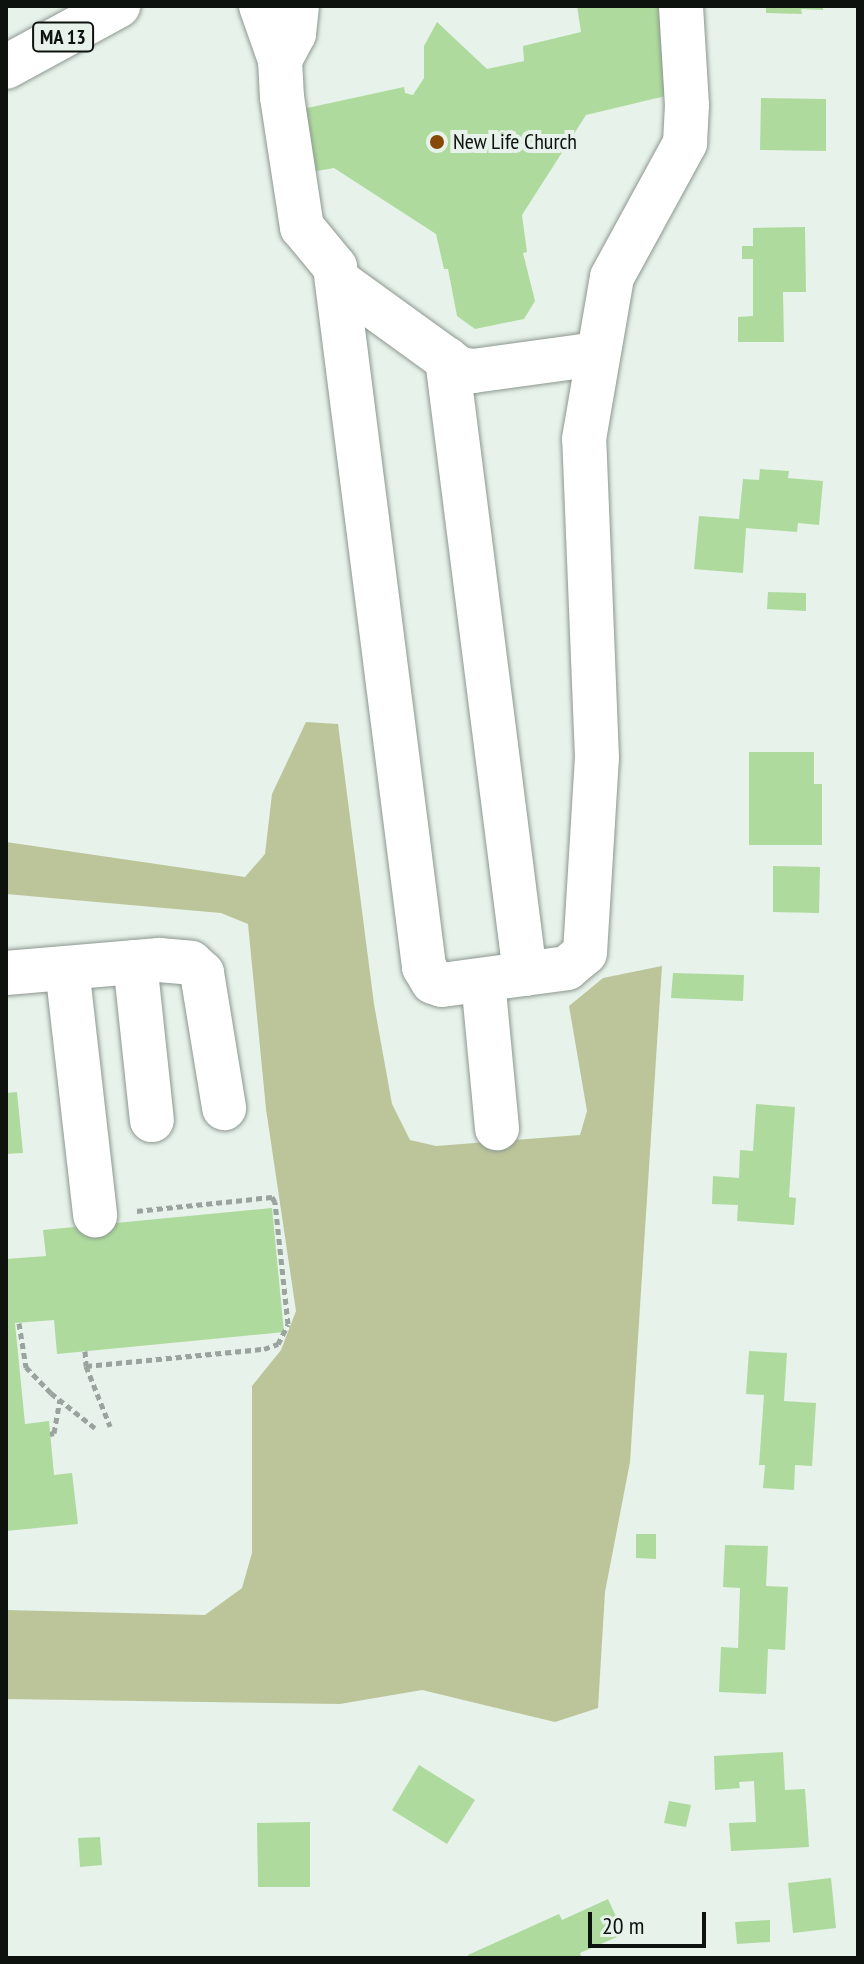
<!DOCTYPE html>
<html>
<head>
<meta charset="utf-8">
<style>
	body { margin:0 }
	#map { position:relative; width:864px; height:1964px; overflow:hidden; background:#e6f2ea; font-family:"PT Sans Narrow",sans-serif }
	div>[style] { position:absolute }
	.green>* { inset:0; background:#bcc599 }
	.building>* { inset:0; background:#aedb9d }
	.path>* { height:5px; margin-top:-2.5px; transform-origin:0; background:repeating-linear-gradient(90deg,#9aa39d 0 6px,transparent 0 10px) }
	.roads { filter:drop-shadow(0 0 2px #8c978f) drop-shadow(0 0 2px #8c978f) }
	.minor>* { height:44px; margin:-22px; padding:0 22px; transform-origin:22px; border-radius:22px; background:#fff }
	.major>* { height:44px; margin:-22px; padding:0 22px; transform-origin:22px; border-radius:22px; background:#fff }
	.dots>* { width:22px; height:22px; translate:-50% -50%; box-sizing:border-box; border:4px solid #e6f2ea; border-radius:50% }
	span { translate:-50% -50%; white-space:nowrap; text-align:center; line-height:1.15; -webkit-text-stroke:8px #e6f2ea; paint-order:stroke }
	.shield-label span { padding:2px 6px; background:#e6f2ea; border:2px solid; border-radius:6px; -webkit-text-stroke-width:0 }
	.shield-label { font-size:20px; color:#0e120f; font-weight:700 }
	.poi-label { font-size:22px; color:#0e120f }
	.left { translate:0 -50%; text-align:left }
	.frame { position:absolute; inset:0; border:8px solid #0e120f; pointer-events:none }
	.scale { position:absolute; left:588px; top:1912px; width:118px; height:36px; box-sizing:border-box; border:4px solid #0e120f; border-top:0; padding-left:10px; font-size:24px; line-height:28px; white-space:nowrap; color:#0e120f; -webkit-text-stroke:6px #e6f2ea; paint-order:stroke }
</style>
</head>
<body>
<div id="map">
	<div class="green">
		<div style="clip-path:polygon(306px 722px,338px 724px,374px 1004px,392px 1104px,410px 1140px,436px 1146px,580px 1135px,587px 1111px,569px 1006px,603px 978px,662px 966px,630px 1462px,605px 1592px,598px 1708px,555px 1722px,422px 1690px,340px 1704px,6px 1699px,6px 1610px,205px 1615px,242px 1588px,252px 1553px,252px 1386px,281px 1350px,296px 1311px,266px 1109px,248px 924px,221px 913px,6px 894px,6px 842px,245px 877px,265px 854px,272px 794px)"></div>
	</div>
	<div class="building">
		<div style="clip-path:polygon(577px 6px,660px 6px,678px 93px,586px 115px,522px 215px,527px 252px,523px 253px,535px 301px,524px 319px,475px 329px,457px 316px,448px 269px,444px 269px,436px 234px,334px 168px,311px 172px,298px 110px,404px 87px,405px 93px,413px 95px,424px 78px,424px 46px,437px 22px,487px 69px,524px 61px,523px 46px,581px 32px)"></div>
		<div style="clip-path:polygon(766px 6px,823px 6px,823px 10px,801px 9px,802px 14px,766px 13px)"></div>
		<div style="clip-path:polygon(761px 98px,826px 99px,826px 151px,760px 150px)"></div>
		<div style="clip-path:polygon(805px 227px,806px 292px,783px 292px,784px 342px,738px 342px,738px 317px,753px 316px,753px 259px,742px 259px,742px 246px,753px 246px,753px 228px)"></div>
		<div style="clip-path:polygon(760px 469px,789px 471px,788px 478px,823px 481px,819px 525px,798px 523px,797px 532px,746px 528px,743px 573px,694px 569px,699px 516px,739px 519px,743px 479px,759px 480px)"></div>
		<div style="clip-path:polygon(768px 592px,806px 593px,806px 611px,767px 609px)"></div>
		<div style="clip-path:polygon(749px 752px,814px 752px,814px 784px,822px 784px,822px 845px,749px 845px)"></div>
		<div style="clip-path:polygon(773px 866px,820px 867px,819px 913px,773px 912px)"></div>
		<div style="clip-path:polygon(673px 973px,744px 975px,743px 1001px,671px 998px)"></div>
		<div style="clip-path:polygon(17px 1092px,23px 1153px,6px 1154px,6px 1093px)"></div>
		<div style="clip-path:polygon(756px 1104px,795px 1107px,789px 1197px,796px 1198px,794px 1225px,737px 1221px,738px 1205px,712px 1204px,713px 1176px,739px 1178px,740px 1150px,753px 1151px)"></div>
		<div style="clip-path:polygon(272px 1208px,284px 1332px,57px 1354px,54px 1320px,15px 1323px,25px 1424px,49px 1421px,54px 1475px,72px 1473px,78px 1524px,6px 1531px,6px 1259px,46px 1256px,43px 1230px)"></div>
		<div style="clip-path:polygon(749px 1351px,787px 1353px,784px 1401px,816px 1403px,812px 1466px,795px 1465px,794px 1490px,763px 1488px,765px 1465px,759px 1465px,764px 1395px,746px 1394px)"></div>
		<div style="clip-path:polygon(636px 1534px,656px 1534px,656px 1559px,636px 1558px)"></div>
		<div style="clip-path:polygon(725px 1545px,768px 1546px,766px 1586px,788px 1587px,785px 1650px,768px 1649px,766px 1694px,719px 1692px,721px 1647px,738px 1648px,740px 1588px,723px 1587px)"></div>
		<div style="clip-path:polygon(783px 1752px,785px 1790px,805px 1789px,809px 1847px,731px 1851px,729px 1823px,756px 1822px,754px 1781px,739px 1782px,740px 1788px,715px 1790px,714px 1756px)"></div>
		<div style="clip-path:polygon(419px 1765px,475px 1800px,447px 1844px,392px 1810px)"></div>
		<div style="clip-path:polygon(669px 1801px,691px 1805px,686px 1827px,664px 1823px)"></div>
		<div style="clip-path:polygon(310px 1822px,310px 1887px,258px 1887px,257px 1823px)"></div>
		<div style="clip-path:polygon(100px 1837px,102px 1865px,80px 1867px,78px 1838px)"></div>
		<div style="clip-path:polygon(831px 1878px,836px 1928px,793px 1933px,788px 1883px)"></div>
		<div style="clip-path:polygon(608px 1899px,624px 1934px,580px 1953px,582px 1958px,469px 1958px,468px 1955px,559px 1914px,562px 1920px)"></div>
		<div style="clip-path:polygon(770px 1920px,770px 1942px,737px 1944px,735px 1922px)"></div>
	</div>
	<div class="path">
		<div style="left:19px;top:1323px;width:45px;rotate:81deg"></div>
		<div style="left:26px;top:1367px;width:36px;rotate:46deg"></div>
		<div style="left:51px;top:1393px;width:56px;rotate:38.5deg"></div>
		<div style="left:85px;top:1351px;width:15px;rotate:86deg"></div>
		<div style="left:86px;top:1366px;width:65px;rotate:68.2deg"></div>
		<div style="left:86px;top:1366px;width:179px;rotate:-5.5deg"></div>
		<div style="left:264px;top:1349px;width:15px;rotate:-20deg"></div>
		<div style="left:278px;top:1344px;width:22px;rotate:-63deg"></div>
		<div style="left:288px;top:1324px;width:123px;rotate:-96.1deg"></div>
		<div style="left:275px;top:1202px;width:6px;rotate:-121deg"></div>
		<div style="left:272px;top:1197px;width:137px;rotate:174.1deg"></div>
		<div style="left:50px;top:1434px;width:4px;rotate:-14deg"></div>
		<div style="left:54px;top:1433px;width:34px;rotate:-80deg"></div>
	</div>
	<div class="roads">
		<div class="minor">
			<div style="left:261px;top:6px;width:57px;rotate:70.6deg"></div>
			<div style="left:280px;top:60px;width:37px;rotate:87deg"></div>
			<div style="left:282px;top:97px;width:132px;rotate:81.3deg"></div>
			<div style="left:302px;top:227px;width:52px;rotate:50.5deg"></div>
			<div style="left:335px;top:267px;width:706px;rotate:82.75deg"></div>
			<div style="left:424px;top:967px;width:17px;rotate:59deg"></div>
			<div style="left:433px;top:982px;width:9px;rotate:18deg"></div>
			<div style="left:442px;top:985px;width:126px;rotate:-7.7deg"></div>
			<div style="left:567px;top:968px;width:23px;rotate:-40deg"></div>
			<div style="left:585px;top:953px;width:195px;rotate:-86.5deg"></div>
			<div style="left:597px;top:758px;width:319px;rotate:-92.3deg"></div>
			<div style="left:584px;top:439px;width:164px;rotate:-80.2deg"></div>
			<div style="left:612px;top:277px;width:153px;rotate:-61.4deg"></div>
			<div style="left:685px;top:143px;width:38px;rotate:-87deg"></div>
			<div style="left:687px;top:105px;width:99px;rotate:-93.5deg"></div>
			<div style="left:280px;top:60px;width:30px;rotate:-62deg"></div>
			<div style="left:294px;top:34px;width:28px;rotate:-84deg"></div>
			<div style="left:337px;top:280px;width:152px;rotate:35.9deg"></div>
			<div style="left:460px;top:369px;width:13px;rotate:9deg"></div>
			<div style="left:473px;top:371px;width:125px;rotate:-7.8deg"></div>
			<div style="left:447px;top:359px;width:620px;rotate:82.77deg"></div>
			<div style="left:135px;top:962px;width:159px;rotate:83.9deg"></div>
			<div style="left:67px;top:968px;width:249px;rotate:83.5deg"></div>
			<div style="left:6px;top:973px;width:154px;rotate:-4.9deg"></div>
			<div style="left:159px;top:960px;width:32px;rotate:5deg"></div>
			<div style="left:191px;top:963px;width:15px;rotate:42deg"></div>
			<div style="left:202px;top:973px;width:137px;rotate:80.7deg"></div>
			<div style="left:483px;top:980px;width:149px;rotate:84.6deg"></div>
		</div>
		<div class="major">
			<div style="left:6px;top:67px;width:128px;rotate:-28.6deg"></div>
		</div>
	</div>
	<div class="dots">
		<div style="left:437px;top:142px;background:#864907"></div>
	</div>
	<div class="shield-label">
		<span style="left:63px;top:37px">MA 13</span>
	</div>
	<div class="poi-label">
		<span class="left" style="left:453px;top:142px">New Life Church</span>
	</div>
	<div class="frame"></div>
	<div class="scale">20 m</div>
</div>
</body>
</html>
